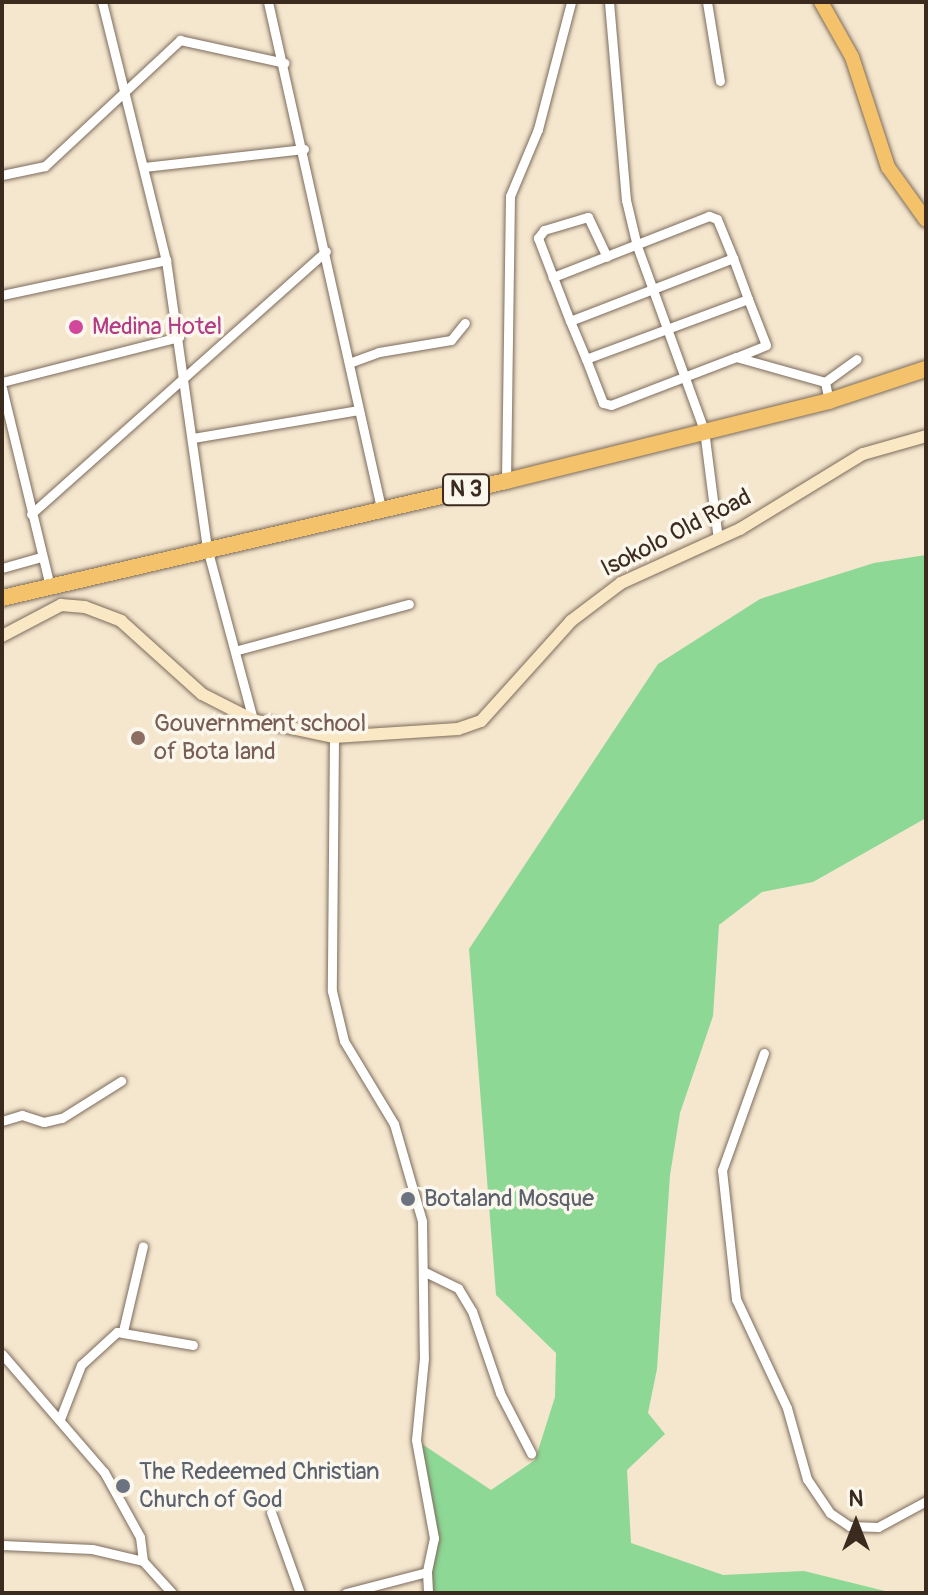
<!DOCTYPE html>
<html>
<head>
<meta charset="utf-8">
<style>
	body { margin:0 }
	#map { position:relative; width:928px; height:1595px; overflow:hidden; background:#f5e6ce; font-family:Pangolin,sans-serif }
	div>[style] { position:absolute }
	.green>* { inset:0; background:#8dd895 }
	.roads { filter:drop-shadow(0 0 2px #7c6c5c) drop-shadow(0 0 2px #7c6c5c) }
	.street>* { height:9px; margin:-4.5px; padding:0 4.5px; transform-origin:4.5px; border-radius:4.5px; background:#fff }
	.secondary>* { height:12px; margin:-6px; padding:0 6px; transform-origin:6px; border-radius:6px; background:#fae7c3 }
	.primary>* { height:14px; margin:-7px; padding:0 7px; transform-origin:7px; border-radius:7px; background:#f3c26a }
	.highway>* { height:16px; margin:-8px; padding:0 8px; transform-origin:8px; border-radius:8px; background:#f3c26a }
	.dots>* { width:22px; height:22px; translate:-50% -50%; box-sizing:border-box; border:4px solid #fbf7ec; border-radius:50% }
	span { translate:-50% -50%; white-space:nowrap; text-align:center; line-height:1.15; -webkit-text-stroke:7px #fbf7ec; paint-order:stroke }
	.shield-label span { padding:2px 6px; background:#fbf7ec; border:2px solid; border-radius:6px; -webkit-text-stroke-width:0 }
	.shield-label { font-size:22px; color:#3b2a1e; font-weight:700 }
	.hotel-label { font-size:24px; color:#b23c85 }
	.left { translate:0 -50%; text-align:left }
	.street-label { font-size:24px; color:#3b2a1e }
	.education-label { font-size:24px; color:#785e54 }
	.worship-label { font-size:24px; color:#5b616d }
	.frame { position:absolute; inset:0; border:4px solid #3b2a1e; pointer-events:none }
	.north { position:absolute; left:816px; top:1483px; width:80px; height:80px; -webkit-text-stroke:6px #fbf7ec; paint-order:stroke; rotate:0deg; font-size:22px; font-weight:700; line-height:32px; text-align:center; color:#3b2a1e }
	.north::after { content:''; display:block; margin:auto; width:28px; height:36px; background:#3b2a1e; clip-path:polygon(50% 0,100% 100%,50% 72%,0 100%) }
</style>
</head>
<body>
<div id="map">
	<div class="green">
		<div style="clip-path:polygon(926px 555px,926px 818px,813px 882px,762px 892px,719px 925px,713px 1016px,680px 1113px,670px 1175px,657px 1369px,648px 1413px,665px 1434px,627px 1470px,631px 1543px,723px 1575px,804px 1571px,893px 1593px,432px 1593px,429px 1558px,434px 1548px,416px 1440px,491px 1490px,535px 1460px,555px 1397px,556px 1353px,496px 1295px,469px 949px,658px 664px,760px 599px,874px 563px)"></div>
	</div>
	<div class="roads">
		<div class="street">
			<div style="left:102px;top:2px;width:266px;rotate:76.1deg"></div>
			<div style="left:166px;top:260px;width:291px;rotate:81.9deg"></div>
			<div style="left:207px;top:548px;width:178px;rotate:75deg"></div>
			<div style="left:268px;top:2px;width:518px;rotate:77.41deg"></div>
			<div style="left:609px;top:2px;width:199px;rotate:85.1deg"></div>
			<div style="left:626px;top:200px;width:47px;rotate:76.6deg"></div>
			<div style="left:637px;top:246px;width:196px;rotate:70deg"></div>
			<div style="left:704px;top:430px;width:110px;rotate:82.7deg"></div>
			<div style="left:707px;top:2px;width:80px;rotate:80.7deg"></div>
			<div style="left:144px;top:167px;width:161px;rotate:-6.4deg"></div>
			<div style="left:2px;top:175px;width:44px;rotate:-11.8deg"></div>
			<div style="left:45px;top:166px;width:185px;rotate:-43deg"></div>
			<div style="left:180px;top:40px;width:107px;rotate:12.4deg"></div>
			<div style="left:733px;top:258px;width:42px;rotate:-112.3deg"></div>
			<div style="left:717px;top:219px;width:9px;rotate:-159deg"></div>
			<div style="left:709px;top:216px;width:168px;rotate:158.6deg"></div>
			<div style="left:553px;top:277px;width:47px;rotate:68.9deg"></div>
			<div style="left:570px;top:321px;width:175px;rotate:-21.1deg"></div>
			<div style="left:733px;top:258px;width:44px;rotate:69.9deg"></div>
			<div style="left:748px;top:299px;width:173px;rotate:159.7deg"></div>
			<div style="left:586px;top:359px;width:47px;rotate:68.9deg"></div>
			<div style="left:603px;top:403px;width:8px;rotate:14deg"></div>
			<div style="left:611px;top:405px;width:134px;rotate:-21deg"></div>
			<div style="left:736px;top:357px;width:92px;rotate:15.7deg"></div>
			<div style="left:553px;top:277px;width:42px;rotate:-111deg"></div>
			<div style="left:538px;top:238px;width:10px;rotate:-53deg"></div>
			<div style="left:544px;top:230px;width:46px;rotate:-16.5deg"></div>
			<div style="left:588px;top:217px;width:44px;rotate:64.6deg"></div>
			<div style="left:2px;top:295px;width:168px;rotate:-12deg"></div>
			<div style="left:570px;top:321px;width:41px;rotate:67.2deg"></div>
			<div style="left:737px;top:357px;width:31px;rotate:-22deg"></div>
			<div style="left:766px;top:345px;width:49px;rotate:-111.4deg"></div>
			<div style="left:349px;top:363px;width:32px;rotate:-20deg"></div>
			<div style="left:379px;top:352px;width:73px;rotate:-9.5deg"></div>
			<div style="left:451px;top:340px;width:22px;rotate:-51deg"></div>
			<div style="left:2px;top:382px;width:183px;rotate:-14.3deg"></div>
			<div style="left:2px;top:388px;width:204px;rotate:76.4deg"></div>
			<div style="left:829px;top:401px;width:19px;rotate:-102deg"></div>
			<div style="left:825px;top:382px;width:39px;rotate:-36deg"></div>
			<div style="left:193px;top:438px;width:168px;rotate:-9.6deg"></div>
			<div style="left:506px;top:481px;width:285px;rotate:-89.2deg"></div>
			<div style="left:510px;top:196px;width:73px;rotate:-67.3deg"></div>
			<div style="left:538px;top:129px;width:131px;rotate:-75.4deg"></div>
			<div style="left:31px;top:514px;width:395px;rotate:-41.7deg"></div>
			<div style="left:2px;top:568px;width:41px;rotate:-15.8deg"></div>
			<div style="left:238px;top:650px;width:177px;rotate:-15.1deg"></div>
			<div style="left:334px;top:737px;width:254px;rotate:90.5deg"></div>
			<div style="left:332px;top:991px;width:51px;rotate:76.5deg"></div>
			<div style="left:344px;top:1041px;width:97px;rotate:58.9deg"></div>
			<div style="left:394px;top:1124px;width:101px;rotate:73.9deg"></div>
			<div style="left:422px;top:1221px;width:137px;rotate:89.2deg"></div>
			<div style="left:424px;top:1358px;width:82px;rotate:95.6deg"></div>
			<div style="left:416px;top:1440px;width:100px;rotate:79.6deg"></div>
			<div style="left:434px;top:1538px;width:35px;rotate:102deg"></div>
			<div style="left:427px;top:1572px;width:84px;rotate:165.5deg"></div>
			<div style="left:764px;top:1053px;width:124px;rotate:109.7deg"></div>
			<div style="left:722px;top:1170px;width:130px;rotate:83.8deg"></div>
			<div style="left:736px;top:1299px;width:120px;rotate:64.9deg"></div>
			<div style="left:787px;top:1408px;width:74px;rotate:74.3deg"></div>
			<div style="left:807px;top:1479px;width:41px;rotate:55.9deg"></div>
			<div style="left:830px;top:1513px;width:23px;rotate:34deg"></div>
			<div style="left:849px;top:1526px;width:29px;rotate:2deg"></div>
			<div style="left:878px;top:1527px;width:55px;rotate:-28.4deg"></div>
			<div style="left:2px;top:1121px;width:21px;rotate:-17deg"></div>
			<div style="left:22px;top:1115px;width:23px;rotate:18deg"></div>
			<div style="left:44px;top:1122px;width:18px;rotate:-13deg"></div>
			<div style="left:62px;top:1118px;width:70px;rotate:-32.1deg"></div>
			<div style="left:425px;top:1272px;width:37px;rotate:26deg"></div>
			<div style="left:458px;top:1288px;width:27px;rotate:59deg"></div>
			<div style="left:472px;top:1311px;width:87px;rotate:71.1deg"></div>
			<div style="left:500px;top:1393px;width:68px;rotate:62.7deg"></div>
			<div style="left:123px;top:1331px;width:87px;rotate:-76.8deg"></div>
			<div style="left:2px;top:1354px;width:156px;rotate:49.2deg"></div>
			<div style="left:104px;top:1472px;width:74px;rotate:61deg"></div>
			<div style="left:140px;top:1537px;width:24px;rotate:83deg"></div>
			<div style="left:60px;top:1419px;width:58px;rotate:-68.7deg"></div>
			<div style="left:81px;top:1365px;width:49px;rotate:-42.5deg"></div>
			<div style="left:117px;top:1332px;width:77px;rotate:9.7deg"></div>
			<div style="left:271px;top:1512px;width:86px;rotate:70.3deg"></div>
			<div style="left:2px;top:1545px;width:90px;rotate:2.5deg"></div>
			<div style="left:92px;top:1549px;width:52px;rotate:13.2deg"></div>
			<div style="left:143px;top:1561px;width:43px;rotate:47.8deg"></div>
			<div style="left:427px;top:1572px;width:21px;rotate:87deg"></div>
		</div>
		<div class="secondary">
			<div style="left:2px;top:636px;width:67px;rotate:-27.7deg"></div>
			<div style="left:61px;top:605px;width:24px;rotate:5deg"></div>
			<div style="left:85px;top:607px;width:39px;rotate:21deg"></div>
			<div style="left:121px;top:621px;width:109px;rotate:42deg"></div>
			<div style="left:202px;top:694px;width:57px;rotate:27deg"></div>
			<div style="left:253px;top:720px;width:83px;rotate:11.9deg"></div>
			<div style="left:334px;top:737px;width:124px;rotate:-3.7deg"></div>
			<div style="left:458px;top:729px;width:24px;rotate:-19deg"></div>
			<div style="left:481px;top:721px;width:135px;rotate:-48deg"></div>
			<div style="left:571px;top:621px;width:63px;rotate:-37.2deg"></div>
			<div style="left:621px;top:583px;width:131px;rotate:-24.4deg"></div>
			<div style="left:740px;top:529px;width:144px;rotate:-31.4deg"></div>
			<div style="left:863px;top:454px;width:66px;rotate:-15.9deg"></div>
		</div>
		<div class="primary">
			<div style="left:821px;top:2px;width:63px;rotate:60.6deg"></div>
			<div style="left:852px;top:57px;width:116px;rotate:71.9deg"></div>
			<div style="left:888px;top:167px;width:65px;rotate:54.4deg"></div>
		</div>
		<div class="highway">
			<div style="left:2px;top:598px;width:517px;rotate:-13.07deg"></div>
			<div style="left:506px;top:481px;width:333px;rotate:-13.9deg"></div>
			<div style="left:829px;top:401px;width:102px;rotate:-18.3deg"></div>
		</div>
	</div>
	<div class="dots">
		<div style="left:76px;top:327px;background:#d1479c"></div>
		<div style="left:138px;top:738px;background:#8d6e63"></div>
		<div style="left:408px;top:1199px;background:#6b7280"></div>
		<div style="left:123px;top:1486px;background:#6b7280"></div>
	</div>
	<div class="shield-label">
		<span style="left:466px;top:490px">N 3</span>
	</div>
	<div class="hotel-label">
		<span class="left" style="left:92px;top:327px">Medina Hotel</span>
	</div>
	<div class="street-label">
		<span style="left:676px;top:533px;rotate:-27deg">Isokolo Old Road</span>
	</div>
	<div class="education-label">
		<span class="left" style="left:154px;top:738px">Gouvernment school<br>of Bota land</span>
	</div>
	<div class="worship-label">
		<span class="left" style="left:424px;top:1199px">Botaland Mosque</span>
		<span class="left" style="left:139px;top:1486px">The Redeemed Christian<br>Church of God</span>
	</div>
	<div class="frame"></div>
	<div class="north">N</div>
</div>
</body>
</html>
